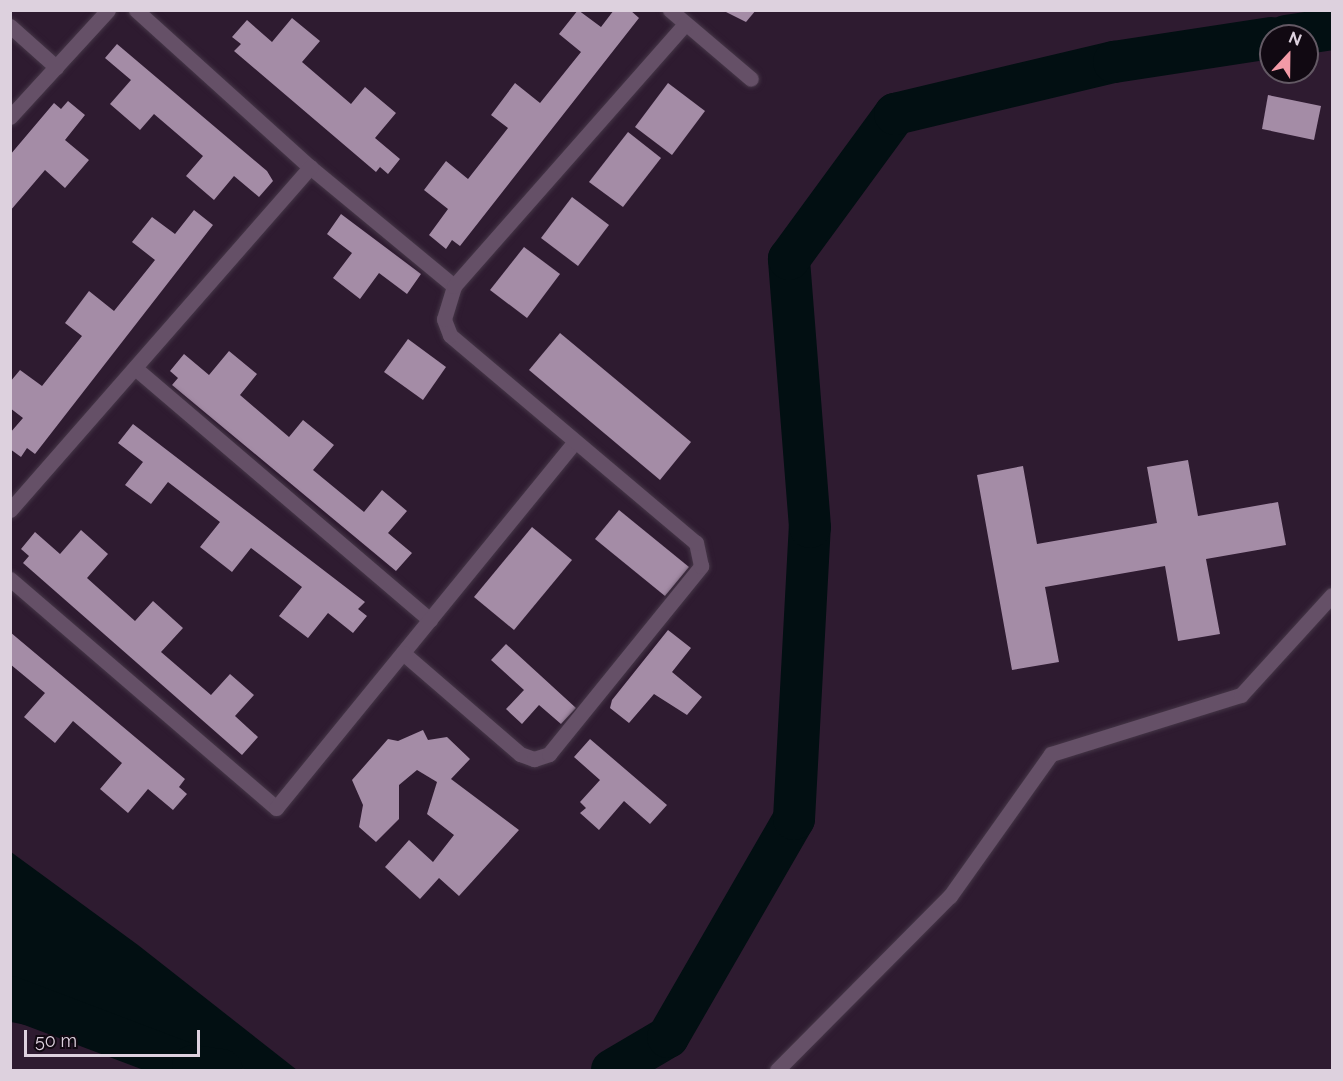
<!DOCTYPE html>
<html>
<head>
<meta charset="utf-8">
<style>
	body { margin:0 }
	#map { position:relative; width:1343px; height:1081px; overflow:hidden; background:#2e1b30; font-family:Raleway,sans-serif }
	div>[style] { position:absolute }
	.water>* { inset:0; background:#020f12 }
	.river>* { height:42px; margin:-21px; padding:0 21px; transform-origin:21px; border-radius:21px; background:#020f12 }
	.building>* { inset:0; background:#a48ca6 }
	.roads { filter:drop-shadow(0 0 2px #453647) drop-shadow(0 0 2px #453647) }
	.minor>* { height:15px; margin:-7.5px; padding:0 7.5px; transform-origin:7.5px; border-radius:7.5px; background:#655067 }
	span { translate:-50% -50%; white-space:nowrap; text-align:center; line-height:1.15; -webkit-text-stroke:6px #110912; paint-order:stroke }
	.frame { position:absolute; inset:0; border:12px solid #ddd1de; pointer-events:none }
	.north { position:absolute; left:1259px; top:24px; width:60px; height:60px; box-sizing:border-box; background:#110912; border:2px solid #635964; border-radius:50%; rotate:22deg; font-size:16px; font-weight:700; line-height:24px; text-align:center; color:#ddd1de }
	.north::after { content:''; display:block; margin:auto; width:21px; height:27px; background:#f39aa7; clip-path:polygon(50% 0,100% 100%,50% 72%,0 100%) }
	.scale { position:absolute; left:24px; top:1030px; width:176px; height:27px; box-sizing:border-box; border:3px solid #ddd1de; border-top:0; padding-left:8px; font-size:18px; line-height:21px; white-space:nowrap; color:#ddd1de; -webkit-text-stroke:4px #110912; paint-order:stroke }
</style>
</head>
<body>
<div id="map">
	<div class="water">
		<div style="clip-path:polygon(11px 852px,138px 945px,297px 1070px,249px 1070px,11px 1022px)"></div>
	</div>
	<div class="river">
		<div style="left:1286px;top:36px;width:47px;rotate:-8.7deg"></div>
		<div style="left:10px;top:997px;width:196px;rotate:20.7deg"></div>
		<div style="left:193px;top:1066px;width:29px;rotate:8deg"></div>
		<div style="left:612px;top:1070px;width:65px;rotate:-30.5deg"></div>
		<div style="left:668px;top:1037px;width:252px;rotate:-60deg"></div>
		<div style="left:794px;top:819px;width:292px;rotate:-86.9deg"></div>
		<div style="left:810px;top:527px;width:269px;rotate:-94.5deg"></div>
		<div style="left:789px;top:259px;width:180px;rotate:-53.8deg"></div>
		<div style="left:895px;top:114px;width:225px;rotate:-13.4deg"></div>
		<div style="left:1114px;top:62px;width:159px;rotate:-8.7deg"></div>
	</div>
	<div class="building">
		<div style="clip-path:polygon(578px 10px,601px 27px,614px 10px,630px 10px,639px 18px,460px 246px,452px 240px,446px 249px,429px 235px,448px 209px,424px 190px,446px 161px,468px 179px,508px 128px,491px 115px,515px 83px,540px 103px,581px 52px,559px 34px)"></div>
		<div style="clip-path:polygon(722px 10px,756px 10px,746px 22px)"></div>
		<div style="clip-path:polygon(292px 18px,320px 41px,302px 62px,351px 104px,365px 87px,396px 113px,375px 138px,400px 159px,388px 174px,380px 167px,376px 172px,234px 51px,241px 44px,232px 37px,247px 20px,272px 42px)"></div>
		<div style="clip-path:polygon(117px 44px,267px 171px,273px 181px,259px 197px,234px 176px,214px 200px,186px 176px,203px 156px,154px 114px,140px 130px,110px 104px,131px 80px,105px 58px)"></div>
		<div style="clip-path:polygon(668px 83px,705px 111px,672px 155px,635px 127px)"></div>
		<div style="clip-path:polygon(1268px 95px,1321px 106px,1314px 140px,1262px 129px)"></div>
		<div style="clip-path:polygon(68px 101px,85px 115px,65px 140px,89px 160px,65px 188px,45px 170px,10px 211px,10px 155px,54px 103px,61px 109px)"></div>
		<div style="clip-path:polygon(628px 132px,661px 158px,623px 207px,589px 182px)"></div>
		<div style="clip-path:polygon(572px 197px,609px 225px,578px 266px,541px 238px)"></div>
		<div style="clip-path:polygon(194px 210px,213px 225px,35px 454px,27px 448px,21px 457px,10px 449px,10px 433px,23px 418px,10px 408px,10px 382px,20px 370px,42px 386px,82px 336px,65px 323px,89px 291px,114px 311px,155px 260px,132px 242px,152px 217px,175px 234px)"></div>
		<div style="clip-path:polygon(341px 214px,421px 274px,407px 294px,379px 273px,360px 299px,333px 278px,352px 253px,327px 234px)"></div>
		<div style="clip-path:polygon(524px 247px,560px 274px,527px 318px,490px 290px)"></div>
		<div style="clip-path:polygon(560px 333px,691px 442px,660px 480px,529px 370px)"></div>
		<div style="clip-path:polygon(408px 339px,446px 367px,423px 400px,384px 372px)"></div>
		<div style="clip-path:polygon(229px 351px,257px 374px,240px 395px,289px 437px,303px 420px,334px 445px,313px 470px,364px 512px,382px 490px,407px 511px,388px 533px,412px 553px,396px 571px,172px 385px,178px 378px,170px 371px,184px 354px,209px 375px)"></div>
		<div style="clip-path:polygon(133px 424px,365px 602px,358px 609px,367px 616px,353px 633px,328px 613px,308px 638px,279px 616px,302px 587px,251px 548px,232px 572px,200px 547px,220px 522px,168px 482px,151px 504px,125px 485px,143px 462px,118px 443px)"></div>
		<div style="clip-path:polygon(1188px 460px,1198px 516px,1278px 502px,1286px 545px,1206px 559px,1220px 634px,1178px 641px,1165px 566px,1045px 587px,1059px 662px,1012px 670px,977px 475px,1023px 466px,1037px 544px,1157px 523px,1147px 467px)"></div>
		<div style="clip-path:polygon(619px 510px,689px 567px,665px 596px,595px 539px)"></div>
		<div style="clip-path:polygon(532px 527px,572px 560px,514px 630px,474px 597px)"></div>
		<div style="clip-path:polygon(81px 530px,108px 554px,87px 578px,135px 621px,153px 601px,183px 628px,161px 652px,211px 695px,230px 674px,254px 695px,235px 716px,258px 737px,242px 755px,23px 563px,29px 556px,21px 549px,35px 532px,60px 554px)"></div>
		<div style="clip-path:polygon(668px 630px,691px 648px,672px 672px,702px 697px,687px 715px,654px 694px,629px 723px,610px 708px,612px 700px)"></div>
		<div style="clip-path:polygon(10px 632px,185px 779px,179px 787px,187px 794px,173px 810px,148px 789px,128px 813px,100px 789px,122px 763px,73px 721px,55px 743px,24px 717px,45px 693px,10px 664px)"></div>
		<div style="clip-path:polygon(506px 644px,576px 708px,561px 724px,539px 705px,522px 724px,506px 709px,524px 690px,491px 660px)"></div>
		<div style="clip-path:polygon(423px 730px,428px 740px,447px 737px,470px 759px,451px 779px,519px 830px,459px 896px,439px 878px,420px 899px,385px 867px,409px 840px,433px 862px,454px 835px,427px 814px,437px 782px,417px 770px,399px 785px,399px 819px,376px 842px,359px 827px,363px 805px,352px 780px,388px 739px,398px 741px)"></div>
		<div style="clip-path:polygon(590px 739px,667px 805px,650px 824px,624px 801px,599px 830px,580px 813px,586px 808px,580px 802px,600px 780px,574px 757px)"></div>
	</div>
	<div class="roads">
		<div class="minor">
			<div style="left:136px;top:10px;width:234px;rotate:42.1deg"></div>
			<div style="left:310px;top:167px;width:187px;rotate:39.6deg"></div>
			<div style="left:670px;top:10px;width:106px;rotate:40.4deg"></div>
			<div style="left:10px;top:26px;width:62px;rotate:41.7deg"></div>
			<div style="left:10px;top:117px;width:145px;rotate:-47.5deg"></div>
			<div style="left:135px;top:368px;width:388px;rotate:40.5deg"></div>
			<div style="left:10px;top:510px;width:456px;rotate:-48.8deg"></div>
			<div style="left:10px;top:579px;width:351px;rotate:40.7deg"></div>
			<div style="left:276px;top:808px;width:473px;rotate:-50.8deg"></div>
			<div style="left:403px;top:653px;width:155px;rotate:40.8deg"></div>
			<div style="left:520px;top:754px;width:15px;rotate:20deg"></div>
			<div style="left:534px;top:759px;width:16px;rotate:-18deg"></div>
			<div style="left:549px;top:754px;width:242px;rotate:-51deg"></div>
			<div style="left:701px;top:566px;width:24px;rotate:-102deg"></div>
			<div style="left:696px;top:543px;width:322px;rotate:-139.8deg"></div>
			<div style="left:450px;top:335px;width:17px;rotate:-111deg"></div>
			<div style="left:444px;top:319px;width:34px;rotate:-73deg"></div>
			<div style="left:454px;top:286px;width:349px;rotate:-48.6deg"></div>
			<div style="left:777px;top:1070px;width:245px;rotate:-45.2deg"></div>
			<div style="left:950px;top:896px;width:174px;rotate:-54.6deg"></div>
			<div style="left:1051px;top:754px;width:199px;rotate:-17.3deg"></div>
			<div style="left:1241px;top:695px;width:135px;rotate:-47.7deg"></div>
		</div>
	</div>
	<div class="frame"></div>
	<div class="north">N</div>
	<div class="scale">50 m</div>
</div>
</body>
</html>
